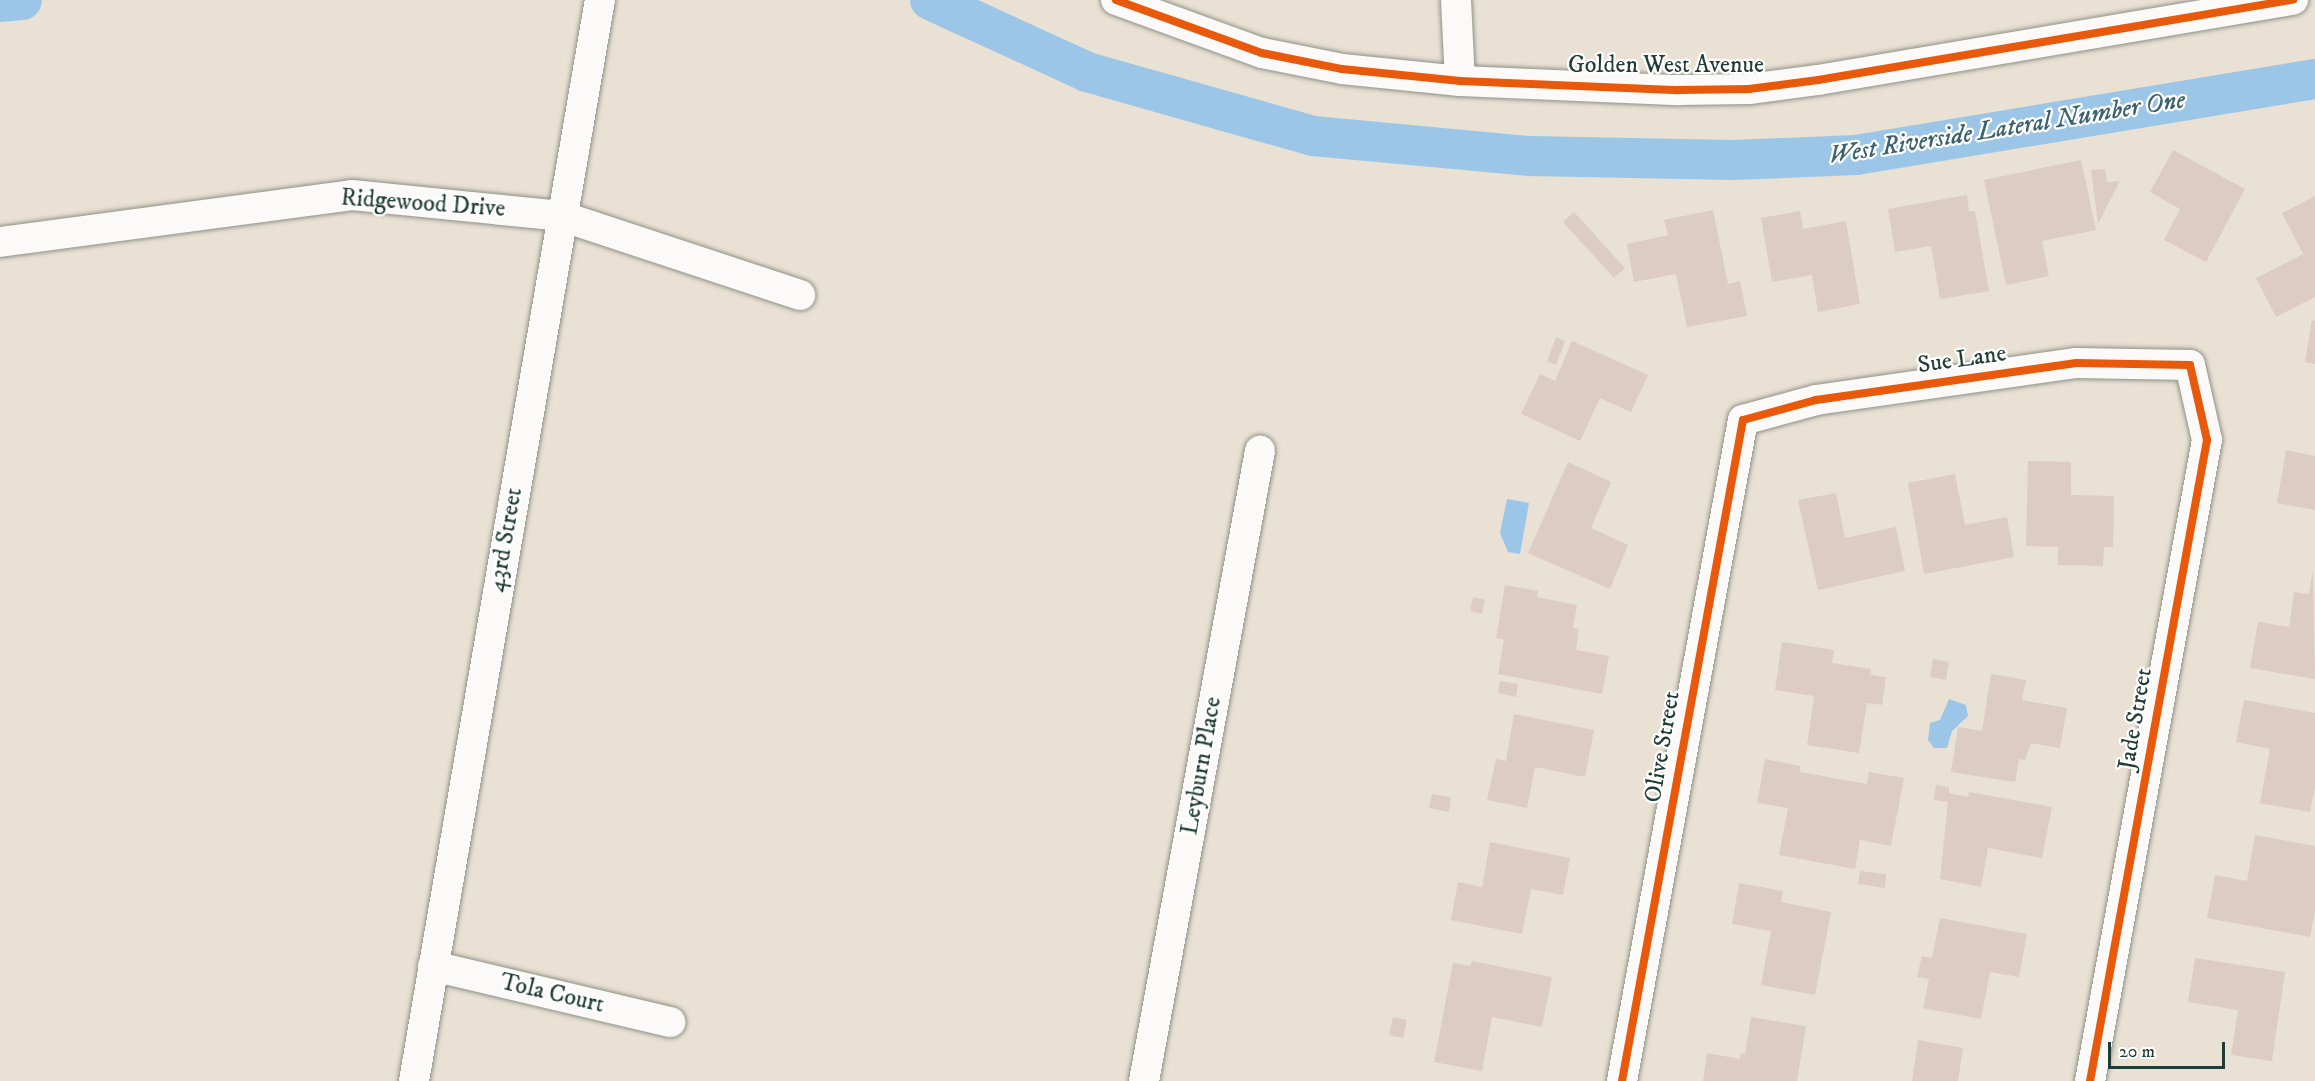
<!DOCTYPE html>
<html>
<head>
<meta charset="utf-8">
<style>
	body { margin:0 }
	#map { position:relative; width:2315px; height:1081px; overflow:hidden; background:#e9e1d3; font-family:"IM FELL DW Pica",serif }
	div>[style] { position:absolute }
	.water>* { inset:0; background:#9cc6e7 }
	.canal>* { height:40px; margin:-20px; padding:0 20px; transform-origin:20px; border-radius:20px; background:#9cc6e7 }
	.building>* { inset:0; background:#ddccc4 }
	.roads { filter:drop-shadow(0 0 2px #8f9188) drop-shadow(0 0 2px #8f9188) }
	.street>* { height:30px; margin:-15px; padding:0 15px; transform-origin:15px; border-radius:15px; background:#fcfaf8 }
	.cycleway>* { height:8px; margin:-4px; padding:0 4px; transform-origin:4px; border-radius:4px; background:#e8590c }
	span { translate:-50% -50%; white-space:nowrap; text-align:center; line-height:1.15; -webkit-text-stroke:4.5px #fff; paint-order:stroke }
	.street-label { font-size:24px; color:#1f3d34 }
	.water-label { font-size:26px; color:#3b626c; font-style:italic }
	.scale { position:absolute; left:2108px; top:1042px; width:117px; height:27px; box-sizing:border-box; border:3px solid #1f3d34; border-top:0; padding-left:8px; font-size:18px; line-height:21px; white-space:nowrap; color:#1f3d34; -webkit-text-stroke:4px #fff; paint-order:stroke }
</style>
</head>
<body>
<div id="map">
	<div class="water">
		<div style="clip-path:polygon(1507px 499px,1529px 503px,1520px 554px,1508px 552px,1500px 533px)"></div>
		<div style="clip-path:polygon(1949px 699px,1966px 705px,1968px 716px,1952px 731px,1947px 748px,1934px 748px,1928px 740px,1930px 723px,1940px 720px)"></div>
	</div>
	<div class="canal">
		<div style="left:930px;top:0;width:173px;rotate:24.6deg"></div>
		<div style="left:1087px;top:72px;width:235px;rotate:15.8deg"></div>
		<div style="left:1313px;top:136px;width:218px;rotate:5.3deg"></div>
		<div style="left:1530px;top:156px;width:203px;rotate:1.1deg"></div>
		<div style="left:1733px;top:160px;width:123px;rotate:-2.3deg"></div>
		<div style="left:1856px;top:155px;width:465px;rotate:-9.4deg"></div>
		<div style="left:0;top:2px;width:22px;rotate:-5deg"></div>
	</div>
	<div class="building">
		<div style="clip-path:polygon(2173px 150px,2245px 189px,2206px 262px,2164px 240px,2180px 209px,2150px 192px)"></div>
		<div style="clip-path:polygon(2081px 160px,2096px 230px,2042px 241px,2049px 276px,2006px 285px,1984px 180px)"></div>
		<div style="clip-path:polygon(2105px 169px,2107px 182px,2120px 181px,2098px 224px,2091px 170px)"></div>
		<div style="clip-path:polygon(1967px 195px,1969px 211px,1975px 211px,1989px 291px,1940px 299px,1931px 246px,1895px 252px,1888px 209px)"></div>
		<div style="clip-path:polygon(2315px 196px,2315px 297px,2276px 317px,2256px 278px,2303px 254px,2282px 213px)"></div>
		<div style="clip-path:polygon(1713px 210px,1728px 284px,1740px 281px,1747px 316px,1687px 327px,1676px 274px,1634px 282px,1627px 244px,1668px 235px,1664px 220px)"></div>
		<div style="clip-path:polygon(1800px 211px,1803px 229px,1846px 221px,1860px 304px,1818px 312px,1812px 275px,1772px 282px,1761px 218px)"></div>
		<div style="clip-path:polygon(1574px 212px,1625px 268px,1614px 278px,1563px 222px)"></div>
		<div style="clip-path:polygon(2312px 320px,2315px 321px,2315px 364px,2305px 362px)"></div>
		<div style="clip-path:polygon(1556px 337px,1565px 341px,1556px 365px,1547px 361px)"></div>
		<div style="clip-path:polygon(1572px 341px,1648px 375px,1631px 412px,1600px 398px,1580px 441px,1521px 414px,1540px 374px,1555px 381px)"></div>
		<div style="clip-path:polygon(2286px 450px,2315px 456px,2315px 510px,2277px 503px)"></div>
		<div style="clip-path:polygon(2028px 461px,2071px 462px,2071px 495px,2114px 496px,2113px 547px,2104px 547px,2103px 566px,2058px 565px,2058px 547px,2026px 546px)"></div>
		<div style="clip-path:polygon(1568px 462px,1611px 482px,1591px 528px,1628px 545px,1610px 589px,1528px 553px)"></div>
		<div style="clip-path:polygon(1955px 474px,1965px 525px,2007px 517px,2014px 557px,1924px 574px,1908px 483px)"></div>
		<div style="clip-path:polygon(1836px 493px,1845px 538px,1896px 527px,1905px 571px,1818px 590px,1798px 500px)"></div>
		<div style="clip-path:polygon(2313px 570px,2315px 679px,2250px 668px,2258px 622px,2289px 627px,2294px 592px,2309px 594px)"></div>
		<div style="clip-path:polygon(1505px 585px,1538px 591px,1537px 597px,1577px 605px,1573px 628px,1579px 629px,1576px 650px,1609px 656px,1602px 694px,1498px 674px,1504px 640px,1496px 638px)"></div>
		<div style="clip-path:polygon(1473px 597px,1485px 600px,1482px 614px,1470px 611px)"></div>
		<div style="clip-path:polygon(1782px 642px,1834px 650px,1832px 663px,1871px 669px,1870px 675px,1886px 677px,1882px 705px,1867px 703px,1859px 753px,1807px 745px,1814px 696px,1775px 690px)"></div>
		<div style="clip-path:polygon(1933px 659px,1949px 662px,1946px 680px,1930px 677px)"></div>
		<div style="clip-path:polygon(1991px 674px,2026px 680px,2022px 700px,2067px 708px,2060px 748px,2031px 743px,2025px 760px,2019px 759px,2015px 782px,1951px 772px,1958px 727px,1982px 731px)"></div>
		<div style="clip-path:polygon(1500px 681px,1518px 684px,1516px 697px,1498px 693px)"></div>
		<div style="clip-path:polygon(2244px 700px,2315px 713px,2315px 787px,2310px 812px,2260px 803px,2270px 749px,2236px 742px)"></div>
		<div style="clip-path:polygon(1514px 714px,1594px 730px,1585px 777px,1535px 767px,1527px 808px,1487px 800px,1496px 759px,1506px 761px)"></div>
		<div style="clip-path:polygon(1765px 759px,1800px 766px,1800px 772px,1867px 784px,1869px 772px,1904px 778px,1891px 846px,1860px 840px,1855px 869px,1779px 855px,1788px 808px,1757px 803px)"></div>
		<div style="clip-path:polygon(1936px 785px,1949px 787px,1949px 793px,1968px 797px,1969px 792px,2052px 807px,2042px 858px,1988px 848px,1981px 887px,1940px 879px,1948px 802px,1934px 800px)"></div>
		<div style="clip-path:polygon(1432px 794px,1451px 797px,1449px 812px,1429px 808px)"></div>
		<div style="clip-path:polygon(2255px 835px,2315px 846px,2315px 911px,2310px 937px,2207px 918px,2215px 875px,2247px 881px)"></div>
		<div style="clip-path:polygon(1490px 842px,1570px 858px,1563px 895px,1531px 889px,1522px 934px,1451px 920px,1458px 882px,1482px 887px)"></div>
		<div style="clip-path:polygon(1860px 871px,1886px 874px,1885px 888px,1858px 884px)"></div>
		<div style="clip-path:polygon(1739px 883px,1783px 891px,1781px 902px,1831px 912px,1815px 995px,1761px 985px,1771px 931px,1732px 924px)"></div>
		<div style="clip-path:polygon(1940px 918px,2027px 934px,2019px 977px,1990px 972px,1981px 1019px,1923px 1008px,1929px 979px,1917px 977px,1922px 956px,1932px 958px)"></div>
		<div style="clip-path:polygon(2195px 958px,2285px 972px,2272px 1061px,2231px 1055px,2238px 1010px,2188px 1002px)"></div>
		<div style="clip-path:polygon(1472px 961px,1552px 977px,1542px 1027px,1492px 1017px,1482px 1071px,1434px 1062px,1453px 963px,1470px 966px)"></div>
		<div style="clip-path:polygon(1393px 1017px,1407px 1020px,1403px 1038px,1389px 1035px)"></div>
		<div style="clip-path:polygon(1751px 1017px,1806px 1026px,1797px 1081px,1703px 1081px,1707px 1053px,1740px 1059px,1741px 1053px,1745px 1054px)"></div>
		<div style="clip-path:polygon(1918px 1040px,1963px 1048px,1958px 1081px,1912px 1081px)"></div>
	</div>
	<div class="roads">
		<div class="street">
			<div style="left:1116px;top:0;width:155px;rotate:20deg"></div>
			<div style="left:1262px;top:53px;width:82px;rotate:11.3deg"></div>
			<div style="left:1342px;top:69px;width:119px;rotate:5.8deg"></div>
			<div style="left:1460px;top:81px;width:219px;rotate:2.4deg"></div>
			<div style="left:1679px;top:90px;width:70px;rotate:-0.8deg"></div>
			<div style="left:1749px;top:89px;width:70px;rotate:-7.4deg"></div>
			<div style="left:1818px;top:80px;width:482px;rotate:-9.6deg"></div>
			<div style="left:1456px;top:0;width:81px;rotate:87.2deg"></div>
			<div style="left:0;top:242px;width:355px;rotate:-7.6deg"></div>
			<div style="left:352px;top:195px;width:210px;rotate:5.7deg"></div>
			<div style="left:561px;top:216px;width:252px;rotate:18.3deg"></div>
			<div style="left:433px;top:966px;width:244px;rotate:13.3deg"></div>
			<div style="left:414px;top:1081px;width:1097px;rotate:-80.24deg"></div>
			<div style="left:1144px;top:1081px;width:641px;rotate:-79.57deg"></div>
			<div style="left:1622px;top:1081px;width:672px;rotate:-79.63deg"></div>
			<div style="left:1743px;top:420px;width:76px;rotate:-15.3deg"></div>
			<div style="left:1816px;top:400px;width:263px;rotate:-8.1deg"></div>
			<div style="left:2076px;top:363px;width:114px;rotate:1deg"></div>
			<div style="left:2190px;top:365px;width:77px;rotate:77.2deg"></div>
			<div style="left:2207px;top:440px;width:652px;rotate:100.34deg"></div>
		</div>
	</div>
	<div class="cycleway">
		<div style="left:1116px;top:0;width:155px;rotate:20deg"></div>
		<div style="left:1262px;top:53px;width:82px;rotate:11.3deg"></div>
		<div style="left:1342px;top:69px;width:119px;rotate:5.8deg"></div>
		<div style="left:1460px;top:81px;width:219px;rotate:2.4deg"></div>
		<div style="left:1679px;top:90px;width:70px;rotate:-0.8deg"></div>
		<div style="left:1749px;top:89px;width:70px;rotate:-7.4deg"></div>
		<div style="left:1818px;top:80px;width:482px;rotate:-9.6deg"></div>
		<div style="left:1622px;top:1081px;width:672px;rotate:-79.63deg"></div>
		<div style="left:1743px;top:420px;width:76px;rotate:-15.3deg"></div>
		<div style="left:1816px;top:400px;width:263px;rotate:-8.1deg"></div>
		<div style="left:2076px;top:363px;width:114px;rotate:1deg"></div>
		<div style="left:2190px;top:365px;width:77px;rotate:77.2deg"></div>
		<div style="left:2207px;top:440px;width:652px;rotate:100.34deg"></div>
	</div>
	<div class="street-label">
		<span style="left:1666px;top:66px">Golden West Avenue</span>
		<span style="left:423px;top:204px;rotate:4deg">Ridgewood Drive</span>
		<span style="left:1962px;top:360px;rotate:-8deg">Sue Lane</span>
		<span style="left:506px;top:540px;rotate:-80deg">43rd Street</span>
		<span style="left:2136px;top:719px;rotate:-80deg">Jade Street</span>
		<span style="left:1663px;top:747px;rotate:-80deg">Olive Street</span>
		<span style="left:1202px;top:766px;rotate:-80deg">Leyburn Place</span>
		<span style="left:552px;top:994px;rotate:13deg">Tola Court</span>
	</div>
	<div class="water-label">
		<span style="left:2007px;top:128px;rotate:-9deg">West Riverside Lateral Number One</span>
	</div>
	<div class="scale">20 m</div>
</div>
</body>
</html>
